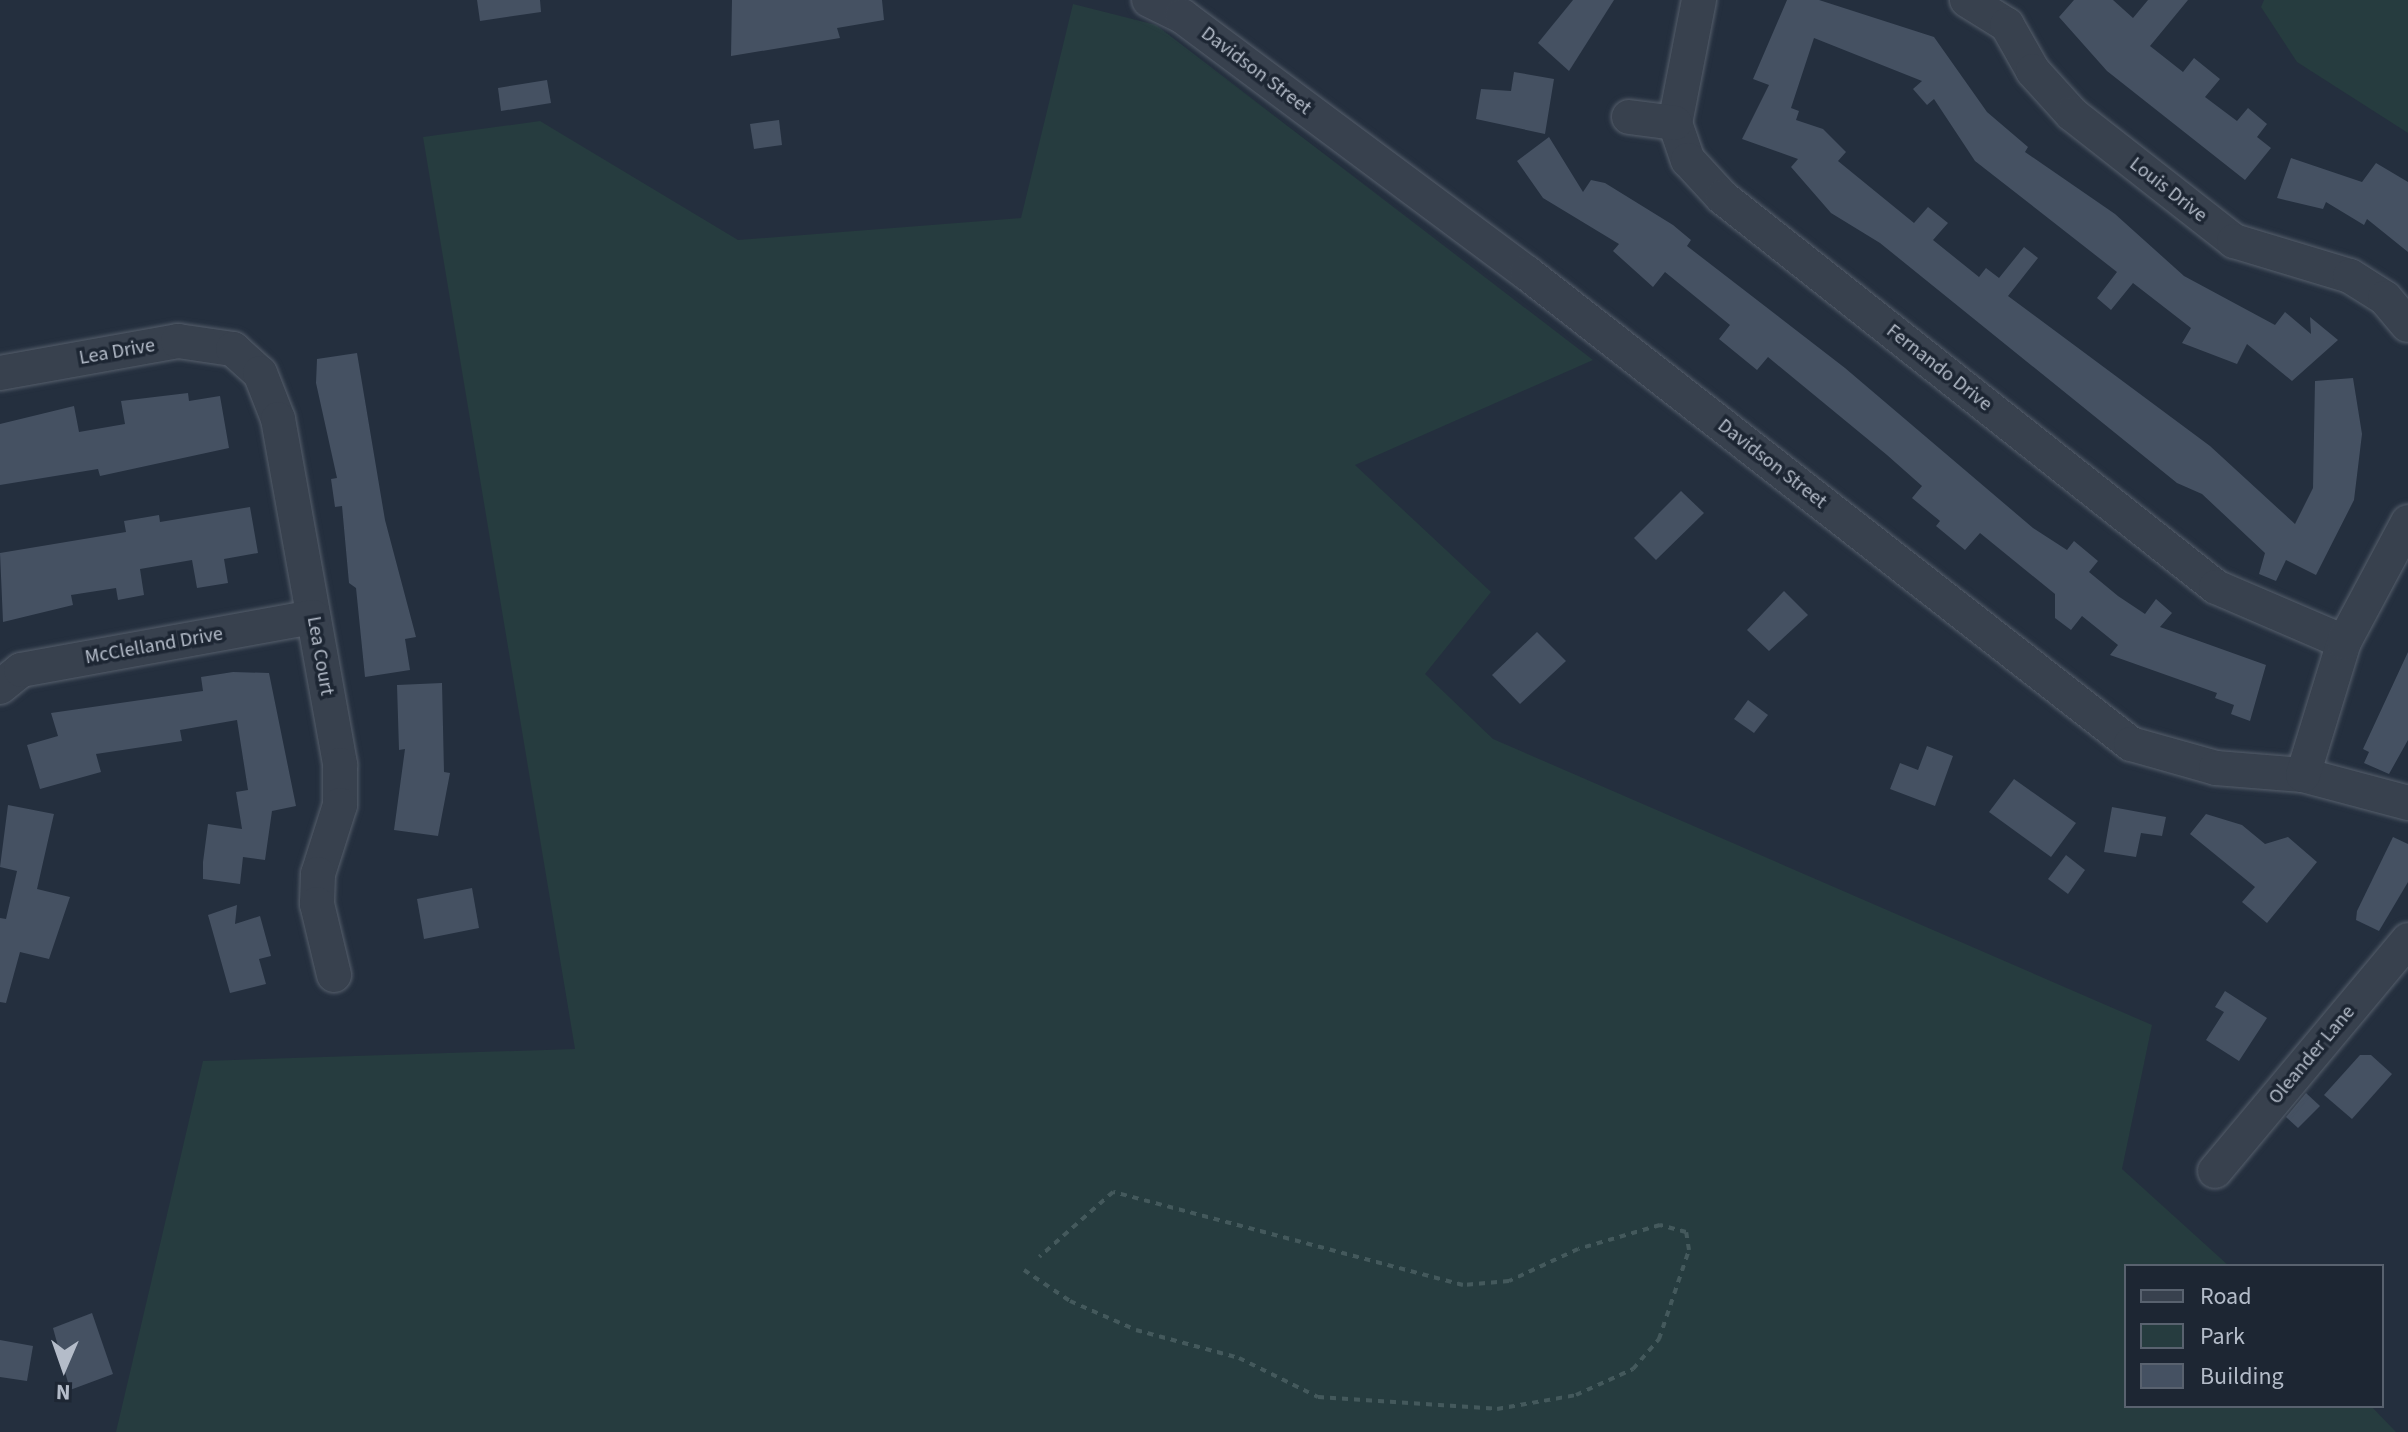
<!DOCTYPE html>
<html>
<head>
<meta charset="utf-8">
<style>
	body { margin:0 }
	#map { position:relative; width:2408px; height:1432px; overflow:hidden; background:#242f3e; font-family:"Source Sans 3",sans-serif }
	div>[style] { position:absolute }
	.green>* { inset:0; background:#263c3f }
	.building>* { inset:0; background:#455162 }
	.path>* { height:4px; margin-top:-2px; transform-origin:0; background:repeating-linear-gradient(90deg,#44595c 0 6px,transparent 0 12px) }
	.roads { filter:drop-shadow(0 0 2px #565f6c) drop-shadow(0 0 2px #565f6c) }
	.minor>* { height:34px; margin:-17px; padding:0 17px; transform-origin:17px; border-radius:17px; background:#38414e }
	span { translate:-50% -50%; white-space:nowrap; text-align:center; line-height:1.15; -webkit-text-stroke:7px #1d2633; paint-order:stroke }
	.street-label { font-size:20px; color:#b4bcc9 }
	.legend { position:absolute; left:2124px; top:1264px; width:260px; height:144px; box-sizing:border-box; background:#1d2633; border:2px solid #59626f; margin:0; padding:10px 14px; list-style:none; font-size:24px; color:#b4bcc9 }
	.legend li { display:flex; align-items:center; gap:16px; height:40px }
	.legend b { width:40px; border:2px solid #59626f }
	.north { position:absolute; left:24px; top:1328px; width:80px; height:80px; -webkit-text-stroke:6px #1d2633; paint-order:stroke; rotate:182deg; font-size:22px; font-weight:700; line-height:32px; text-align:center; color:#b4bcc9 }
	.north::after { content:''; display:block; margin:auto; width:28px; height:36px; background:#b4bcc9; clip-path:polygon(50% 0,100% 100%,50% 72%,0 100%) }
</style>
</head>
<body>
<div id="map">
	<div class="green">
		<div style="clip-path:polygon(2264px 0,2408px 0,2408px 133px,2297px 62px,2261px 7px)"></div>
		<div style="clip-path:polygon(1073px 4px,1156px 25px,1593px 360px,1355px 465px,1491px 592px,1425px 674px,1493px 739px,2152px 1025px,2122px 1169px,2229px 1266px,2126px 1266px,2126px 1406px,2371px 1406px,2396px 1432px,116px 1432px,203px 1061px,575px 1049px,423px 137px,540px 121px,738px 240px,1021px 218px)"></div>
	</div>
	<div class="building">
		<div style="clip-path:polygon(477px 0,540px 0,541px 12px,480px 21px)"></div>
		<div style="clip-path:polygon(732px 0,882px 0,884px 20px,837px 28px,840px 38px,731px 56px)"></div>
		<div style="clip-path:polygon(1573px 0,1614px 0,1569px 71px,1538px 43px)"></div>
		<div style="clip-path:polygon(1787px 0,1819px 0,1934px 37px,1987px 112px,2028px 147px,2025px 152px,2115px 214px,2184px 276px,2275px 325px,2285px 312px,2311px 334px,2310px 317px,2338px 340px,2292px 381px,2247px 344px,2237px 364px,2182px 343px,2191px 328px,2133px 283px,2111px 310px,2097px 298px,2117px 272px,1975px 161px,1934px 99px,1927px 105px,1913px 89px,1922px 81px,1814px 38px,1791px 108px,1799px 111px,1796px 120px,1823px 129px,1846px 152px,1838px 161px,1914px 223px,1928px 207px,1948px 223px,1933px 240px,1979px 277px,1986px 268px,1999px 278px,2024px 247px,2038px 258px,2008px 296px,2210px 446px,2295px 524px,2313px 488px,2315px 381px,2353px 378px,2362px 434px,2354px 500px,2316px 575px,2286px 560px,2276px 581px,2259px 574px,2265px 553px,2202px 494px,2177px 483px,1880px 243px,1831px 213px,1791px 167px,1798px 159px,1742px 139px,1769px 85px,1753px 79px)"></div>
		<div style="clip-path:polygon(2074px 0,2113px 0,2133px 18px,2148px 0,2188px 0,2150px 46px,2183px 72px,2194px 58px,2220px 79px,2205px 97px,2237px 121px,2248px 108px,2267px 124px,2257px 137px,2271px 148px,2245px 180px,2107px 71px,2059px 17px)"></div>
		<div style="clip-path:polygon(1514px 72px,1554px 79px,1545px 134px,1476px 119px,1481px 89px,1511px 91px)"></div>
		<div style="clip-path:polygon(547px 80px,551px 103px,501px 111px,498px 88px)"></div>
		<div style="clip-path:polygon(779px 120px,782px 145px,754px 149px,750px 124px)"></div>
		<div style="clip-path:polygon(1549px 137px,1583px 192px,1591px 180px,1605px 183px,1673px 225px,1691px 240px,1687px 246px,1845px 368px,2033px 528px,2067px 550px,2074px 541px,2098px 561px,2089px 572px,2118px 596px,2145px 614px,2156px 599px,2172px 613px,2160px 627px,2266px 665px,2250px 721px,2231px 714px,2234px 705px,2215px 698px,2217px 693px,2110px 655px,2118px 645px,2082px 616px,2071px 630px,2055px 618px,2055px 594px,1980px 533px,1965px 550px,1936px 526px,1940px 521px,1912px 498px,1922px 486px,1887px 455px,1768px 357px,1757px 370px,1719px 339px,1730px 325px,1665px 272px,1653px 287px,1613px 251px,1619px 244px,1543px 198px,1517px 161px)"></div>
		<div style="clip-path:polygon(2291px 158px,2362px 182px,2376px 163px,2408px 182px,2408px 252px,2367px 219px,2364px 225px,2326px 202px,2323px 209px,2277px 198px)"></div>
		<div style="clip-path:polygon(357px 353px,385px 520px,416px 637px,405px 639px,410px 670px,365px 677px,356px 588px,349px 583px,342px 506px,335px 507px,331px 479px,337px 478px,316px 383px,317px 359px)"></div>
		<div style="clip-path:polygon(188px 393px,189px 401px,220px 396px,229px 448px,100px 476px,98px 469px,0 485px,0 424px,74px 406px,79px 432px,125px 424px,121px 401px)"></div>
		<div style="clip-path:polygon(1681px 491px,1704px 513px,1656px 560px,1634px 538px)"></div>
		<div style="clip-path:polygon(250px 507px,258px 553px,224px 559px,228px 583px,197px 588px,192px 560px,140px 569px,144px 595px,118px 600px,116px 588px,71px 595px,73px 605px,3px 622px,0 553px,126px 532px,124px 521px,159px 515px,160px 522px)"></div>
		<div style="clip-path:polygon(1784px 591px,1808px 615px,1769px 651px,1747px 630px)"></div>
		<div style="clip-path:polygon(1537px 632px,1566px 661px,1520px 704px,1492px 675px)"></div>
		<div style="clip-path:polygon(2408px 652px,2408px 740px,2389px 774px,2364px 763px,2369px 752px,2363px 749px)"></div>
		<div style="clip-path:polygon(233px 672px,269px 673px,296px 806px,272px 811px,265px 860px,243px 857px,240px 884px,203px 879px,203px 862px,208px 824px,242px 829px,236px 792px,248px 790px,237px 720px,180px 730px,182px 741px,96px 754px,101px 772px,40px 789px,27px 745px,58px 736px,51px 713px,203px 691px,201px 677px)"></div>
		<div style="clip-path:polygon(442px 683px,444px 772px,450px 773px,438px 836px,394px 830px,405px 749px,399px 750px,397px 685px)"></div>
		<div style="clip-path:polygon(1748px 700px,1768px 715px,1754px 733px,1734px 719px)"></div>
		<div style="clip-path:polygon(1927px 746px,1953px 756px,1935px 806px,1890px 789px,1900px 763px,1918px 770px)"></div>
		<div style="clip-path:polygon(2014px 779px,2076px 823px,2051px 857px,1989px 812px)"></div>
		<div style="clip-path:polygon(8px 805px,54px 814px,37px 889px,70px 897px,49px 959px,20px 952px,6px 1003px,0 1002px,0 918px,6px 919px,17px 871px,0 867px)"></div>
		<div style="clip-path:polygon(2112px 807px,2166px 817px,2162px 836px,2141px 833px,2136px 857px,2104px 852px)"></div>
		<div style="clip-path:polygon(2206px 814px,2242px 825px,2265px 844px,2288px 837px,2317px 862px,2267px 923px,2242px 902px,2255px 887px,2190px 834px)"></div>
		<div style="clip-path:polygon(2393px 837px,2408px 844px,2408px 882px,2379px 931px,2356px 920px,2357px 911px)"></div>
		<div style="clip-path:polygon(2066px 855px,2085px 870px,2068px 894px,2048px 879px)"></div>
		<div style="clip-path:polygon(472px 888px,479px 928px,424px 939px,417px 899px)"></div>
		<div style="clip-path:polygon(237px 905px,235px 924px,260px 916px,271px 956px,259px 959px,266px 984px,230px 993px,208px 915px)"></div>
		<div style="clip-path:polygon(2225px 991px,2267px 1018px,2239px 1061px,2206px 1040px,2224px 1012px,2215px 1007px)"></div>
		<div style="clip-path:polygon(2360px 1055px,2371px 1055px,2392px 1074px,2352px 1119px,2324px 1095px)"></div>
		<div style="clip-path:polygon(2306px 1093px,2320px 1106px,2298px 1128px,2286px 1117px)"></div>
		<div style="clip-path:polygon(92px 1313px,113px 1374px,70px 1390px,53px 1328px)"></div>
		<div style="clip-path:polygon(0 1340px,33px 1346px,27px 1381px,0 1377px)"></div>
	</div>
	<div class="path">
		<div style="left:1024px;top:1270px;width:55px;rotate:34deg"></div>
		<div style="left:1070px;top:1301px;width:72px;rotate:23.7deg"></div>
		<div style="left:1136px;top:1330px;width:107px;rotate:15.2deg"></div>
		<div style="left:1239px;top:1358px;width:88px;rotate:26.3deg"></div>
		<div style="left:1318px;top:1397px;width:179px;rotate:3.8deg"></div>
		<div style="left:1497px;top:1409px;width:80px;rotate:-10deg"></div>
		<div style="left:1576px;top:1395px;width:63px;rotate:-24.5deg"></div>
		<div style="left:1633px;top:1369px;width:40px;rotate:-49deg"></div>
		<div style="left:1659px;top:1339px;width:94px;rotate:-71.4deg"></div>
		<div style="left:1689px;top:1250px;width:18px;rotate:-99deg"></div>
		<div style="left:1686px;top:1232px;width:27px;rotate:-165deg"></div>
		<div style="left:1660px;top:1225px;width:85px;rotate:163.7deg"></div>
		<div style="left:1578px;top:1249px;width:76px;rotate:155.1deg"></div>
		<div style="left:1509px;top:1281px;width:46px;rotate:175deg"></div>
		<div style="left:1463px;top:1285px;width:362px;rotate:-165.1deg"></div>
		<div style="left:1113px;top:1192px;width:98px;rotate:138.7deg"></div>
	</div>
	<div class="roads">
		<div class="minor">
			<div style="left:1149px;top:0;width:37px;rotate:26deg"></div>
			<div style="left:1182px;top:16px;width:430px;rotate:36.7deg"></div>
			<div style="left:1527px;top:273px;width:766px;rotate:37.95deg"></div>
			<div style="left:2131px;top:744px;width:88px;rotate:15.8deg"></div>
			<div style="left:2216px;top:768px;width:87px;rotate:4.6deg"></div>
			<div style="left:2303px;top:775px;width:109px;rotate:14.9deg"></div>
			<div style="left:1699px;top:0;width:125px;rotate:101deg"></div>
			<div style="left:1675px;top:123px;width:39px;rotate:71deg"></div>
			<div style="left:1688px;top:160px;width:50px;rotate:47.4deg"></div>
			<div style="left:1722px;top:197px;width:629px;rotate:38.29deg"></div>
			<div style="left:2216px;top:587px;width:139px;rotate:23.3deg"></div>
			<div style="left:1967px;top:0;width:47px;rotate:32deg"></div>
			<div style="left:2007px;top:25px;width:53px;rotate:60.5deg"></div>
			<div style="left:2033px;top:71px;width:58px;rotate:47.8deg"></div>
			<div style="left:2072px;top:114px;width:206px;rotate:38.1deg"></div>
			<div style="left:2234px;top:241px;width:121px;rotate:16.8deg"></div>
			<div style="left:2350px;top:276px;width:41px;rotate:32.2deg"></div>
			<div style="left:2385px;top:298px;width:35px;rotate:50deg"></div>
			<div style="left:1629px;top:117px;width:46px;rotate:7.4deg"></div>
			<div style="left:0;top:373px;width:181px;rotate:-10.2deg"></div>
			<div style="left:178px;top:341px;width:56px;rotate:8.3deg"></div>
			<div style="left:233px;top:349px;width:36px;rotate:42deg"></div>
			<div style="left:260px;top:373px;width:49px;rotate:68.6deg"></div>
			<div style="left:278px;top:419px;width:352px;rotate:79.8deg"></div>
			<div style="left:340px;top:765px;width:40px;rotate:90deg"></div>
			<div style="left:340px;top:805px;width:72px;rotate:107.7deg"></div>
			<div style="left:318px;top:874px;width:30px;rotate:92deg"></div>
			<div style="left:317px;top:904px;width:73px;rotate:76.5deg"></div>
			<div style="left:0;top:687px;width:27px;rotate:-39deg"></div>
			<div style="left:21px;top:670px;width:297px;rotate:-10.3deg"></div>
			<div style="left:2303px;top:775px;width:139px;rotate:-72.9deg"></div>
			<div style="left:2344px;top:642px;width:136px;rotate:-61.9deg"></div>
			<div style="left:2215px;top:1171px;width:301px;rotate:-50.1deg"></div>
		</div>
	</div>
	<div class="street-label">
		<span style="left:1256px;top:71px;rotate:37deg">Davidson Street</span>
		<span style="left:2168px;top:190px;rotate:38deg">Louis Drive</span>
		<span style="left:117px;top:352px;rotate:-10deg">Lea Drive</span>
		<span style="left:1939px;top:368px;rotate:38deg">Fernando Drive</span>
		<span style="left:1772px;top:464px;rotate:38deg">Davidson Street</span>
		<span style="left:154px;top:646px;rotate:-10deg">McClelland Drive</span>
		<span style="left:320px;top:656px;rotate:80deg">Lea Court</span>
		<span style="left:2312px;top:1055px;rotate:-50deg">Oleander Lane</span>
	</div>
	<ul class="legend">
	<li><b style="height:10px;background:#38414e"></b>Road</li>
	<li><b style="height:22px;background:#263c3f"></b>Park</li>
	<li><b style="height:22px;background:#455162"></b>Building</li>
	</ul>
	<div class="north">N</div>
</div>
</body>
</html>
